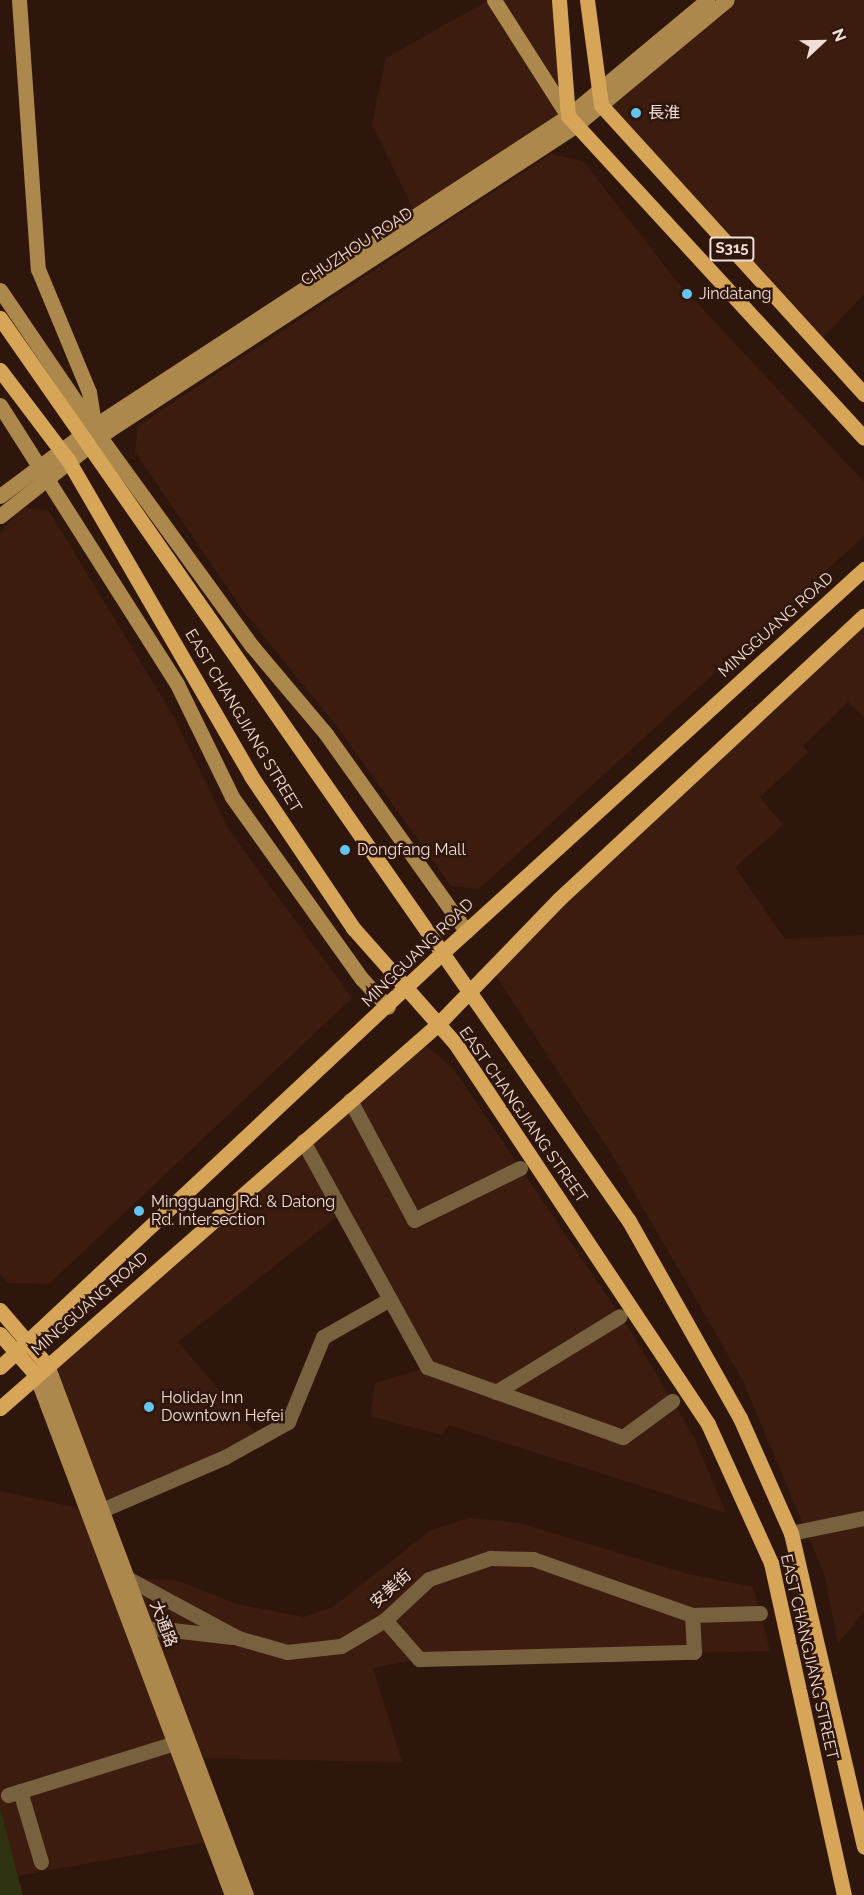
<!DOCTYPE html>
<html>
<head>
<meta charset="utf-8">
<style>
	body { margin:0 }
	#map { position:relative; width:864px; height:1895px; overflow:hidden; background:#2f160c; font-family:Raleway,"Noto Sans SC",sans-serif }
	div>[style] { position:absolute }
	.built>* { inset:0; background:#3c1c0f }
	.green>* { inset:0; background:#2f320e }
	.street>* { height:15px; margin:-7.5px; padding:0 7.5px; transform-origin:7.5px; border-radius:7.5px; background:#78613e }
	.secondary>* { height:15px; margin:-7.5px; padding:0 7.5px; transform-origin:7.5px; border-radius:7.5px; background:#ad884d }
	.primary>* { height:15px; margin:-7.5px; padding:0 7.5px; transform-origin:7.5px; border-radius:7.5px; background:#d6a558 }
	.dots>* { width:16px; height:16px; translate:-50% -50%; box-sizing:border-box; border:3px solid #2f160c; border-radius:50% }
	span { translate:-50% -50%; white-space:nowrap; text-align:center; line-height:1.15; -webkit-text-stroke:5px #2f160c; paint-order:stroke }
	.shield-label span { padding:2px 4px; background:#2f160c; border:2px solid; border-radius:4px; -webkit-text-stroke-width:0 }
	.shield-label { font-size:15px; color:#f0ddd6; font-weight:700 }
	.poi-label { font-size:16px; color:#f0ddd6 }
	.left { translate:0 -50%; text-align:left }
	.street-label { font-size:16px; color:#f0ddd6 }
	.north { position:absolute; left:792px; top:12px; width:60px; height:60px; -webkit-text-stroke:4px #2f160c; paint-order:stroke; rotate:68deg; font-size:16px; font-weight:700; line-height:24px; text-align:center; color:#f0ddd6 }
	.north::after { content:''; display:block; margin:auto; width:21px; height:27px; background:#f0ddd6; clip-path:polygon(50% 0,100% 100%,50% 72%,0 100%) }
</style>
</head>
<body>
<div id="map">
	<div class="built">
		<div style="clip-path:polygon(489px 0,559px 0,568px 116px,416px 215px,372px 124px,386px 58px)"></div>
		<div style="clip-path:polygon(727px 0,864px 0,864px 294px,818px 343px,601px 105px)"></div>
		<div style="clip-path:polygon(551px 154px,583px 161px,674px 278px,864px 482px,864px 536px,479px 889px,451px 886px,336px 725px,244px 612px,135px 452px,138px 426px)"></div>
		<div style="clip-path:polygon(22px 508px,49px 511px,174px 717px,229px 830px,352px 998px,49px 1284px,8px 1283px,0 1274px,0 533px)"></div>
		<div style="clip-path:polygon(864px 616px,864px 717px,848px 702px,803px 746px,808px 752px,760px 797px,783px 825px,735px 867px,785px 939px,864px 935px,864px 1611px,838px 1644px,824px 1574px,742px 1379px,616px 1161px,492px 970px)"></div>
		<div style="clip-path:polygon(419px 1040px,453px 1068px,628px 1327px,694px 1437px,726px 1513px,449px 1425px,442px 1435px,370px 1416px,375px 1383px,426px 1368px,343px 1212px,178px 1342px,260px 1438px,102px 1510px,47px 1365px)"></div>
		<div style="clip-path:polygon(0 1491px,87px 1510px,212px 1841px,18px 1876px,0 1807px)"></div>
		<div style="clip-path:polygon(470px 1518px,519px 1523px,688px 1574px,753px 1587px,770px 1651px,419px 1659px,373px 1668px,402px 1762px,195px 1758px,127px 1578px,175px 1580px,237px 1604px,304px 1617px,333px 1607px,431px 1530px)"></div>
	</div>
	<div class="green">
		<div style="clip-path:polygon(0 1807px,18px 1876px,23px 1895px,0 1895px)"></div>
	</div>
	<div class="street">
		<div style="left:350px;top:1100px;width:136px;rotate:61.9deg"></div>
		<div style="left:414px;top:1220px;width:118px;rotate:-26.1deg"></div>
		<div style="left:303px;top:1141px;width:258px;rotate:61.2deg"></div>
		<div style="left:427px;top:1367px;width:208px;rotate:19.7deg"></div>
		<div style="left:623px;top:1437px;width:61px;rotate:-36.3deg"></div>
		<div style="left:496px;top:1392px;width:145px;rotate:-31.5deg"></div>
		<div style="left:102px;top:1510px;width:134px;rotate:-23.3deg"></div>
		<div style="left:225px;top:1457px;width:72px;rotate:-29.1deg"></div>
		<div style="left:288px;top:1422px;width:92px;rotate:-67.6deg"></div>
		<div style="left:323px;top:1337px;width:77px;rotate:-29.6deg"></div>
		<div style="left:791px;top:1533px;width:75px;rotate:-11.6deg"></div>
		<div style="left:127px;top:1578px;width:126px;rotate:28.4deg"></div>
		<div style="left:238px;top:1638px;width:51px;rotate:15.9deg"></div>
		<div style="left:287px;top:1652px;width:54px;rotate:-6.3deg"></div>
		<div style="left:341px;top:1646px;width:51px;rotate:-30.6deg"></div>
		<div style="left:385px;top:1620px;width:60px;rotate:-43deg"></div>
		<div style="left:429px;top:1579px;width:65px;rotate:-19deg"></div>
		<div style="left:490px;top:1558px;width:43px;rotate:1.3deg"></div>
		<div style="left:533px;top:1559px;width:169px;rotate:19.4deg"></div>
		<div style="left:692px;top:1615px;width:68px;rotate:-1.7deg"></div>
		<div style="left:385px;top:1620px;width:52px;rotate:48.9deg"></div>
		<div style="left:419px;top:1659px;width:275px;rotate:-1.5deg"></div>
		<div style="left:694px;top:1652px;width:37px;rotate:-93deg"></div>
		<div style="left:146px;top:1627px;width:87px;rotate:6.6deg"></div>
		<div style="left:20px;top:1791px;width:74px;rotate:73.5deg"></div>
		<div style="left:8px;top:1795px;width:175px;rotate:-17.3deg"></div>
	</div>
	<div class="secondary">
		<div style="left:19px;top:0;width:270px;rotate:86deg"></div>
		<div style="left:38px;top:269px;width:133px;rotate:67.5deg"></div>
		<div style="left:89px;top:392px;width:31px;rotate:81deg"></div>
		<div style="left:494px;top:0;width:138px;rotate:57.5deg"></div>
		<div style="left:0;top:290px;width:178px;rotate:55.8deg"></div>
		<div style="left:100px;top:437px;width:258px;rotate:54deg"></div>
		<div style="left:252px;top:646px;width:115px;rotate:49.9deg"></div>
		<div style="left:326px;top:734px;width:242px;rotate:54.6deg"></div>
		<div style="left:0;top:405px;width:330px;rotate:57.6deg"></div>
		<div style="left:177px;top:684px;width:126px;rotate:64deg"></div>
		<div style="left:232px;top:797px;width:224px;rotate:54.5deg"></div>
		<div style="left:362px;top:979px;width:38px;rotate:47deg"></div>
		<div style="left:0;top:496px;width:117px;rotate:-36.7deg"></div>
		<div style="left:94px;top:426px;width:566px;rotate:-33.19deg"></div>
		<div style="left:568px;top:116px;width:181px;rotate:-39.8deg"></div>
		<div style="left:0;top:516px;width:139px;rotate:-38.3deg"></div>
		<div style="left:109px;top:430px;width:556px;rotate:-33.12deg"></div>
		<div style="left:575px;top:126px;width:197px;rotate:-39.7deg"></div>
		<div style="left:47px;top:1365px;width:566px;rotate:69.42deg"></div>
		<div style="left:36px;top:1375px;width:556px;rotate:69.35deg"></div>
	</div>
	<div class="primary">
		<div style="left:559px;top:0;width:116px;rotate:85.6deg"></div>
		<div style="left:568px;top:116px;width:437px;rotate:47.4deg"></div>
		<div style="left:587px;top:0;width:106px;rotate:82.4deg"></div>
		<div style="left:601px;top:105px;width:391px;rotate:47.7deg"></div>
		<div style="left:0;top:318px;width:1100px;rotate:55.14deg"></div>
		<div style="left:629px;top:1221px;width:226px;rotate:60.6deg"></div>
		<div style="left:740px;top:1418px;width:126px;rotate:66.1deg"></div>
		<div style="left:791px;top:1533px;width:322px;rotate:76.9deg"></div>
		<div style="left:0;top:370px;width:113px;rotate:52.9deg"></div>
		<div style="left:68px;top:460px;width:365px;rotate:59.9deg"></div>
		<div style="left:251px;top:776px;width:184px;rotate:56.1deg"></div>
		<div style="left:354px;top:929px;width:152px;rotate:48.5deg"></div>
		<div style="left:455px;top:1043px;width:457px;rotate:56.4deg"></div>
		<div style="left:708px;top:1424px;width:153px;rotate:65.6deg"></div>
		<div style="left:771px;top:1563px;width:340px;rotate:77.6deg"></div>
		<div style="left:0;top:1310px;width:72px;rotate:49.5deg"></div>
		<div style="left:0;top:1334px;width:55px;rotate:48.7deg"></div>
		<div style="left:0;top:1367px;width:606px;rotate:-43.13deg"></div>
		<div style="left:442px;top:953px;width:571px;rotate:-42.3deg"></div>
		<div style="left:0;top:1408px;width:581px;rotate:-41.23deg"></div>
		<div style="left:437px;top:1025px;width:175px;rotate:-45.9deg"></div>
		<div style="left:559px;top:899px;width:416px;rotate:-42.9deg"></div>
	</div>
	<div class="dots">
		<div style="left:636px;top:113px;background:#64c5ee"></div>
		<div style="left:687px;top:294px;background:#64c5ee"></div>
		<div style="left:345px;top:850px;background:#64c5ee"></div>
		<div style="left:139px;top:1211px;background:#64c5ee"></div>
		<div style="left:149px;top:1407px;background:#64c5ee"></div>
	</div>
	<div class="shield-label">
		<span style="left:732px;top:249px">S315</span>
	</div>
	<div class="poi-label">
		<span class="left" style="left:648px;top:113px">長淮</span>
		<span class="left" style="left:699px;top:294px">Jindatang</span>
		<span class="left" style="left:357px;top:850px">Dongfang Mall</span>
		<span class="left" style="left:151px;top:1211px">Mingguang Rd. &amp; Datong<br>Rd. Intersection</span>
		<span class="left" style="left:161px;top:1407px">Holiday Inn<br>Downtown Hefei</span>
	</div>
	<div class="street-label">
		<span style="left:357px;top:247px;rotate:-33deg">CHUZHOU ROAD</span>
		<span style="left:776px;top:625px;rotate:-42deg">MINGGUANG ROAD</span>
		<span style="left:243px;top:721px;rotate:59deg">EAST CHANGJIANG STREET</span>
		<span style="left:418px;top:953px;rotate:-44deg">MINGGUANG ROAD</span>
		<span style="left:523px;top:1115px;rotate:55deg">EAST CHANGJIANG STREET</span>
		<span style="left:90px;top:1304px;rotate:-41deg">MINGGUANG ROAD</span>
		<span style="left:391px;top:1589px;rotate:-42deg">安美街</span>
		<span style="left:163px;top:1624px;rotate:69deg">大通路</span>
		<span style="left:809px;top:1657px;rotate:77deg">EAST CHANGJIANG STREET</span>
	</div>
	<div class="north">N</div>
</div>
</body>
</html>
